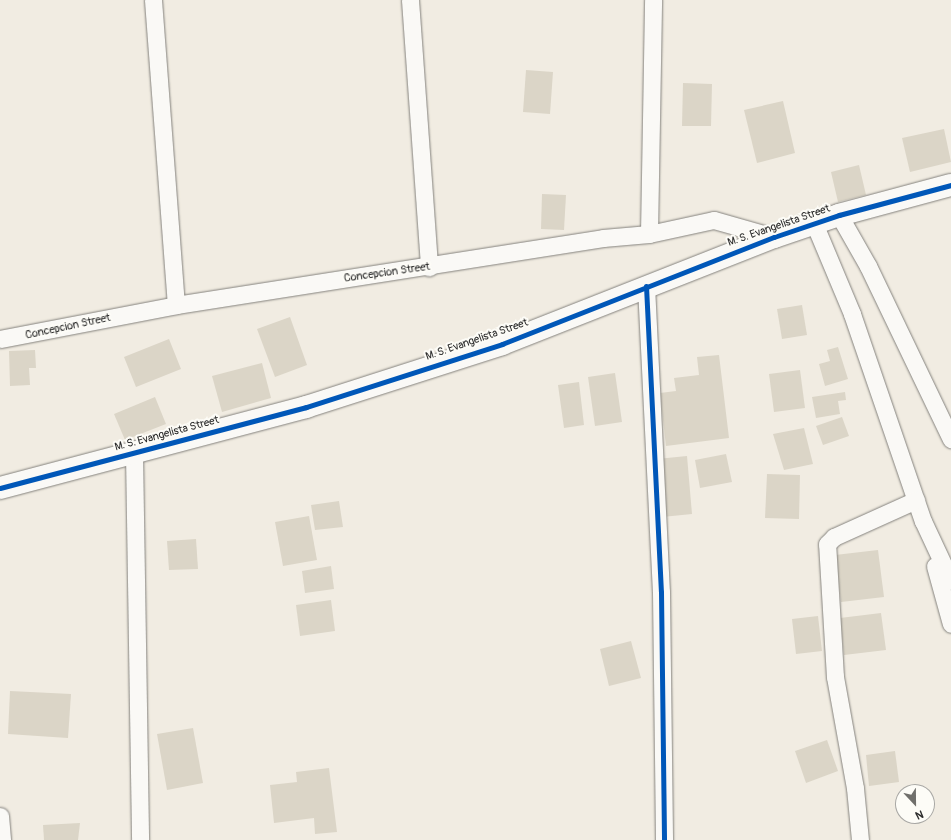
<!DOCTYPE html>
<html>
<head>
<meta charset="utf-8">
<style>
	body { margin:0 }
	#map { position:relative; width:951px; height:840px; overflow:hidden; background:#f1ece2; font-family:Pangolin,sans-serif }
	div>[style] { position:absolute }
	.building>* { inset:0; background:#dbd5c7 }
	.roads { filter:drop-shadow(0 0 1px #84827d) drop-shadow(0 0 1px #84827d) }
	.street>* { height:17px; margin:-8.5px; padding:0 8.5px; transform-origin:8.5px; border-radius:8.5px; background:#faf9f6 }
	.secondary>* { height:22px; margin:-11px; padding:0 11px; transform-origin:11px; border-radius:11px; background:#faf9f6 }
	.cycleway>* { height:5px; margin:-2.5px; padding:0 2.5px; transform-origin:2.5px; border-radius:2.5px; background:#0057b8 }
	span { translate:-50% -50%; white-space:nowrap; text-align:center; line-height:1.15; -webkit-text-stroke:4px #fdfcf7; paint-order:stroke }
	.street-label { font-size:11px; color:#2b2b2b }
	.north { position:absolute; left:895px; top:784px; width:40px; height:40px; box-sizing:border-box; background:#fdfcf7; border:1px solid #a9a8a5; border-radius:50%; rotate:158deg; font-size:11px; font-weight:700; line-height:16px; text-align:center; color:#2b2b2b }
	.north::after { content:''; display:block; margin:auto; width:14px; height:18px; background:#706f6b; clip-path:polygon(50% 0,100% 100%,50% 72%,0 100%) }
</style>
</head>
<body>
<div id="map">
	<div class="building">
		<div style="clip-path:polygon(526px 70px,553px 72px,550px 114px,523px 112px)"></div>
		<div style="clip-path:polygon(683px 83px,712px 84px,711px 126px,682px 126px)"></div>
		<div style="clip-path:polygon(783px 101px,795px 153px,757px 163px,744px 110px)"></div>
		<div style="clip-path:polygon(944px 129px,951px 162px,910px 172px,902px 138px)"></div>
		<div style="clip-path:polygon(859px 165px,866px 195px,838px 202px,831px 172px)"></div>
		<div style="clip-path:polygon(542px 194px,566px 195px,564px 230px,541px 229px)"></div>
		<div style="clip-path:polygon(802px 305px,807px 335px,782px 339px,777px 309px)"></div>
		<div style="clip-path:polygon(290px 317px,307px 365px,275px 377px,257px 329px)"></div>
		<div style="clip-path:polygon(169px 339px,181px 369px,136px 387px,124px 357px)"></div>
		<div style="clip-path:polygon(838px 347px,848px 379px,825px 386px,819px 364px,830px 361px,827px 350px)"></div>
		<div style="clip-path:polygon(35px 350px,36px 368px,29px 368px,30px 385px,10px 386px,9px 351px)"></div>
		<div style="clip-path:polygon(719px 355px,729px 438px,666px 446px,660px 393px,676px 391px,674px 378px,699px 375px,697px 357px)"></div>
		<div style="clip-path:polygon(262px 363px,271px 398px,222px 412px,212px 376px)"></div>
		<div style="clip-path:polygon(800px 370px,805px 408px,774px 412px,769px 374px)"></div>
		<div style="clip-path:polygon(615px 373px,622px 422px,595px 426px,588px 377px)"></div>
		<div style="clip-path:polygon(579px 382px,584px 425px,564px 428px,558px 385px)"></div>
		<div style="clip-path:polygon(845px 392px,846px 400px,838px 401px,840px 414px,816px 418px,812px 397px)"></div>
		<div style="clip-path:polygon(155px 397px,166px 424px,125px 440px,114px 414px)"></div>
		<div style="clip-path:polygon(842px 417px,849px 436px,823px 445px,816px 426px)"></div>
		<div style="clip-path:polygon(804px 428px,813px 464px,784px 470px,773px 434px)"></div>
		<div style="clip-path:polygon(726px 454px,732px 482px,700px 488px,695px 460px)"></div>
		<div style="clip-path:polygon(687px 456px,692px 514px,662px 517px,657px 459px)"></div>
		<div style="clip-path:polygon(767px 474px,800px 475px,799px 519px,765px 518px)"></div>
		<div style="clip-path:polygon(339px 501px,343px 527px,315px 530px,311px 505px)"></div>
		<div style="clip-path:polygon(309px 516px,317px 560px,283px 566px,275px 522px)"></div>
		<div style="clip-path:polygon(196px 539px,198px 569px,169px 570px,167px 541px)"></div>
		<div style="clip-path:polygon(878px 550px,884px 597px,841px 602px,835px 555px)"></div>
		<div style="clip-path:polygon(331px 566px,334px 589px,305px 593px,302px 571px)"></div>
		<div style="clip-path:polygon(331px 600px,335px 631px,300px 636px,296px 605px)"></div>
		<div style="clip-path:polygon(881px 613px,886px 650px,844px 655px,840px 618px)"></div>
		<div style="clip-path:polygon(818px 616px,822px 651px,796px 654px,792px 619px)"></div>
		<div style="clip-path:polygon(631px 641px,641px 678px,609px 686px,600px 649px)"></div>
		<div style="clip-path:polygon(10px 691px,71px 694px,68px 738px,8px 734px)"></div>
		<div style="clip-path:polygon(193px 728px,203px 783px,167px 790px,157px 734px)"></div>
		<div style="clip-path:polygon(827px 740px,838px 771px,806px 783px,795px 751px)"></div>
		<div style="clip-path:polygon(895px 751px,899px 782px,869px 786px,866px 755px)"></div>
		<div style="clip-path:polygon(329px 768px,337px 832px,315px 834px,314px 818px,274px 823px,270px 785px,297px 782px,296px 772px)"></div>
		<div style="clip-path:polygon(80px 823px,78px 840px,44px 840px,43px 825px)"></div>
	</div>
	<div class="roads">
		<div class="street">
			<div style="left:153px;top:0;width:306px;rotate:85.7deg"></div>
			<div style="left:410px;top:0;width:268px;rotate:85.9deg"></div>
			<div style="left:839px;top:215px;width:59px;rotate:60.4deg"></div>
			<div style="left:868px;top:266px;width:192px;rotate:64.4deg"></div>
			<div style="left:814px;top:223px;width:99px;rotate:67.3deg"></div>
			<div style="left:852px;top:314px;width:219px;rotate:71.1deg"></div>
			<div style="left:923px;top:521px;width:66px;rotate:65deg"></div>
			<div style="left:649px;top:234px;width:234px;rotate:-89deg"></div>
			<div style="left:646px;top:286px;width:306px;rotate:87.2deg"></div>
			<div style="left:661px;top:592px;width:248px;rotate:89.3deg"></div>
			<div style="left:0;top:339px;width:179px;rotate:-10.9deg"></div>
			<div style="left:176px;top:305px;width:432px;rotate:-8.9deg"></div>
			<div style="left:603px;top:238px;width:46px;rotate:-5deg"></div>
			<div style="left:649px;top:234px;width:66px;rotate:-12.2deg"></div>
			<div style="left:714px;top:220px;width:62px;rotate:15.8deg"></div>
			<div style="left:134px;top:453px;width:387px;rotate:89.1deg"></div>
			<div style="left:935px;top:566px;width:60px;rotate:74.6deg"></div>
			<div style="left:0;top:816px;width:24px;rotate:85deg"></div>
			<div style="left:860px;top:840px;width:52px;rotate:-95.5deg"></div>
			<div style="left:855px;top:788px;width:113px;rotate:-100.2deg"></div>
			<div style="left:835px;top:677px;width:133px;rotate:-93.4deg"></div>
			<div style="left:827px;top:544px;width:10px;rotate:-45deg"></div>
			<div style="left:834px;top:537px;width:90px;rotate:-24.3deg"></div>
		</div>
		<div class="secondary">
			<div style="left:0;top:488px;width:317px;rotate:-14.8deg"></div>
			<div style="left:306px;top:407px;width:206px;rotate:-17.8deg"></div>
			<div style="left:502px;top:344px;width:292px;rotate:-21.5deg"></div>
			<div style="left:774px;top:237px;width:69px;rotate:-18.7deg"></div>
			<div style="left:839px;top:215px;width:116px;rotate:-15deg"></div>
		</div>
	</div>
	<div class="cycleway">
		<div style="left:646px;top:286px;width:306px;rotate:87.2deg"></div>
		<div style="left:661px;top:592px;width:248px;rotate:89.3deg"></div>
		<div style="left:0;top:488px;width:317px;rotate:-14.8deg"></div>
		<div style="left:306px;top:407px;width:206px;rotate:-17.8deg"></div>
		<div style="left:502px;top:344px;width:292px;rotate:-21.5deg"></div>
		<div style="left:774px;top:237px;width:69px;rotate:-18.7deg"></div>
		<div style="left:839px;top:215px;width:116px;rotate:-15deg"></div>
	</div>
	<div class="street-label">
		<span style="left:779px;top:226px;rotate:-19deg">M. S. Evangelista Street</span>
		<span style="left:387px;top:273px;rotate:-8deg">Concepcion Street</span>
		<span style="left:68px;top:327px;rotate:-12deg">Concepcion Street</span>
		<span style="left:477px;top:340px;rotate:-19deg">M. S. Evangelista Street</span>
		<span style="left:167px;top:434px;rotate:-15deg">M. S. Evangelista Street</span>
	</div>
	<div class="north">N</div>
</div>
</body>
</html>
